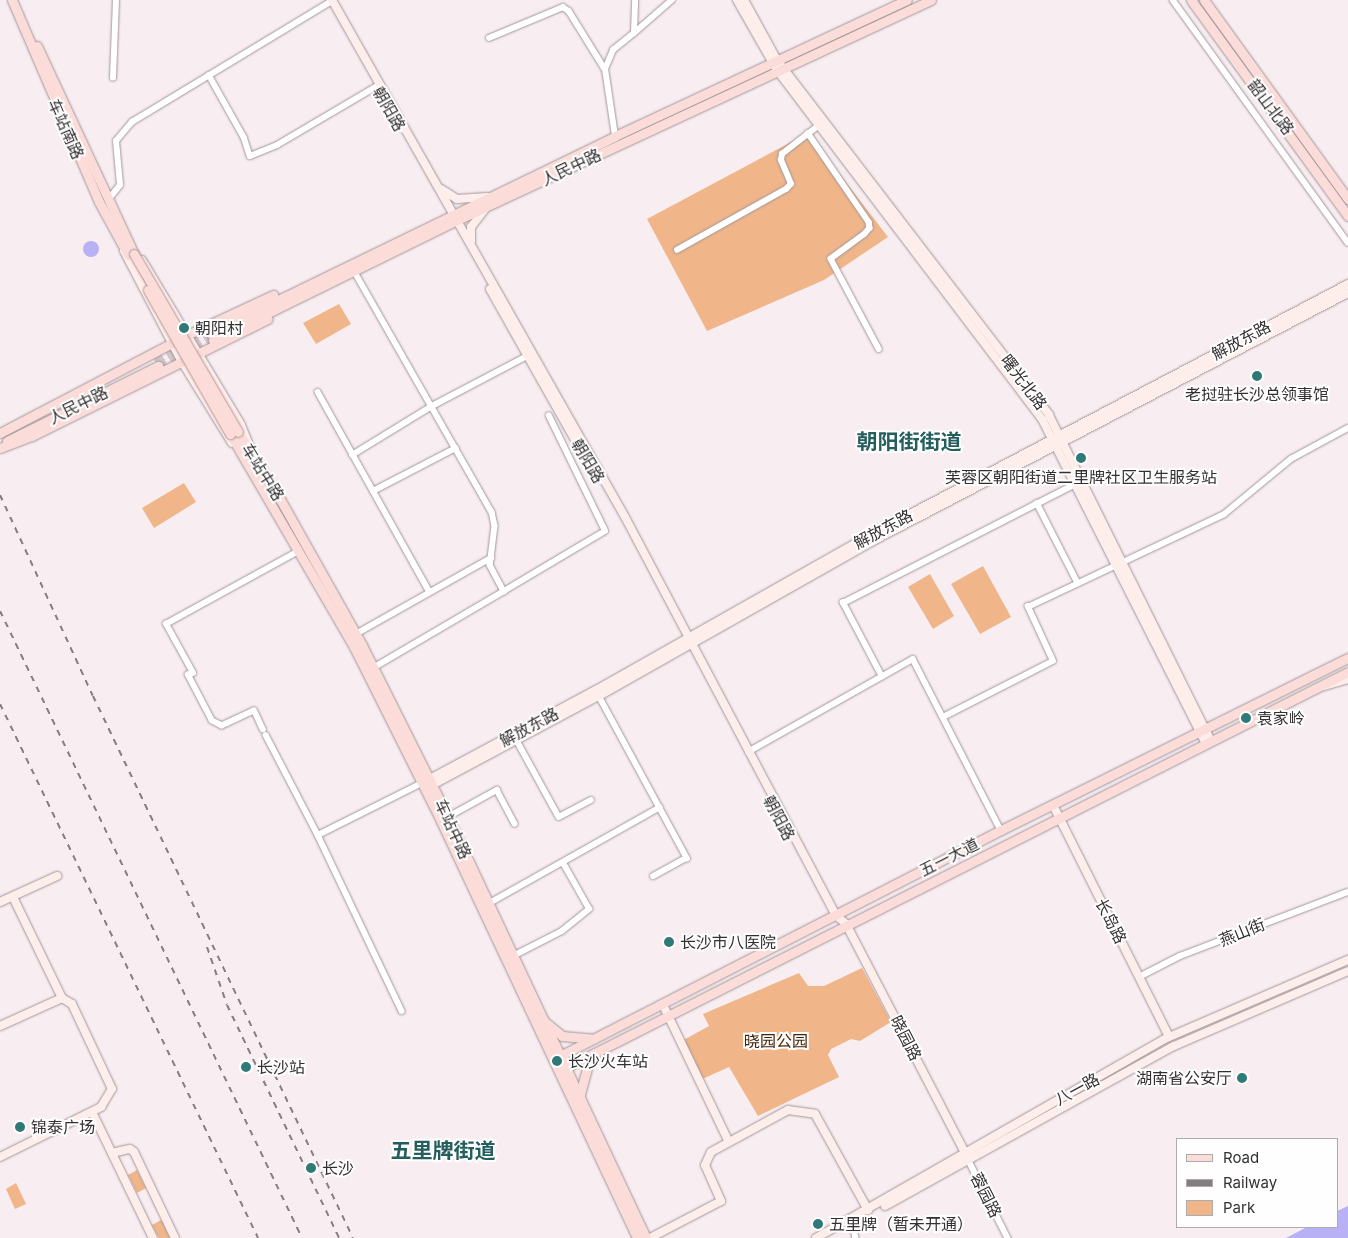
<!DOCTYPE html>
<html>
<head>
<meta charset="utf-8">
<style>
	body { margin:0 }
	#map { position:relative; width:1348px; height:1238px; overflow:hidden; background:#f8edf1; font-family:Inter,"Noto Sans SC",sans-serif }
	div>[style] { position:absolute }
	.green>* { inset:0; background:#f0b589 }
	.water>* { inset:0; background:#b9b1f5 }
	.round { border-radius:50% }
	.primary-tunnel>* { height:9px; margin-top:-4.5px; transform-origin:0; background:repeating-linear-gradient(90deg,#d1c7cb 0 9px,transparent 0 13.5px) }
	.roads { filter:drop-shadow(0 0 1px #a1979a) drop-shadow(0 0 1px #a1979a) }
	.street>* { height:5.5px; margin:-2.75px; padding:0 2.75px; transform-origin:2.75px; border-radius:2.75px; background:#fff }
	.secondary>* { height:8px; margin:-4px; padding:0 4px; transform-origin:4px; border-radius:4px; background:#fdeeec }
	.primary>* { height:9px; margin:-4.5px; padding:0 4.5px; transform-origin:4.5px; border-radius:4.5px; background:#fbdcd9 }
	.rail>* { height:2px; margin-top:-1px; transform-origin:0; background:repeating-linear-gradient(90deg,#857e80 0 6px,transparent 0 12px) }
	.bridges { filter:drop-shadow(0 0 1px #b3918e) drop-shadow(0 0 1px #b3918e) }
	.primary-bridge>* { height:9px; margin:-4.5px; padding:0 4.5px; transform-origin:4.5px; border-radius:4.5px; background:#fbdcd9 }
	.dots>* { width:14px; height:14px; translate:-50% -50%; box-sizing:border-box; border:2px solid #fefefe; border-radius:50% }
	span { translate:-50% -50%; white-space:nowrap; text-align:center; line-height:1.15; -webkit-text-stroke:4px #fefefe; paint-order:stroke }
	.street-label { font-size:16px; color:#343032 }
	.poi-label { font-size:16px; color:#343032 }
	.left { translate:0 -50%; text-align:left }
	.right { translate:-100% -50%; text-align:right }
	.park-label { font-size:16px; color:#44250b }
	.district-label { font-size:21px; color:#245e5d; font-weight:700 }
	.legend { position:absolute; left:1176px; top:1138px; width:162px; height:90px; box-sizing:border-box; background:#fefefe; border:1px solid #adacac; margin:0; padding:6px 9px; list-style:none; font-size:15px; color:#343032 }
	.legend li { display:flex; align-items:center; gap:10px; height:25px }
	.legend b { width:25px; border:1px solid #adacac }
</style>
</head>
<body>
<div id="map">
	<div class="green">
		<div style="clip-path:polygon(808px 133px,888px 237px,824px 280px,707px 331px,647px 219px)"></div>
		<div style="clip-path:polygon(339px 304px,351px 324px,316px 344px,303px 323px)"></div>
		<div style="clip-path:polygon(184px 483px,196px 502px,154px 528px,142px 508px)"></div>
		<div style="clip-path:polygon(983px 566px,1011px 617px,980px 634px,951px 584px)"></div>
		<div style="clip-path:polygon(930px 574px,954px 616px,933px 629px,908px 587px)"></div>
		<div style="clip-path:polygon(862px 968px,891px 1022px,860px 1041px,851px 1039px,831px 1049px,828px 1055px,839px 1077px,758px 1116px,729px 1067px,698px 1081px,680px 1042px,709px 1026px,703px 1014px,799px 973px,808px 986px,824px 986px)"></div>
		<div style="clip-path:polygon(137px 1170px,146px 1188px,137px 1193px,128px 1175px)"></div>
		<div style="clip-path:polygon(16px 1183px,26px 1204px,15px 1209px,6px 1189px)"></div>
		<div style="clip-path:polygon(161px 1220px,162px 1220px,170px 1238px,159px 1238px,152px 1225px)"></div>
	</div>
	<div class="water">
		<div class="round" style="left:83px;top:241px;width:16px;height:16px"></div>
		<div style="clip-path:polygon(1348px 1206px,1348px 1238px,1286px 1238px,1307px 1227px,1337px 1227px,1337px 1211px)"></div>
	</div>
	<div class="primary-tunnel">
		<div style="left:155px;top:361px;width:62px;rotate:-27deg"></div>
		<div style="left:158px;top:366px;width:61px;rotate:-25.3deg"></div>
	</div>
	<div class="roads">
		<div class="street">
			<div style="left:1173px;top:0;width:299px;rotate:54.2deg"></div>
			<div style="left:634px;top:33px;width:50px;rotate:-41deg"></div>
			<div style="left:489px;top:38px;width:80px;rotate:-22.7deg"></div>
			<div style="left:563px;top:7px;width:7px;rotate:34deg"></div>
			<div style="left:569px;top:11px;width:68px;rotate:58.2deg"></div>
			<div style="left:209px;top:75px;width:71px;rotate:60.6deg"></div>
			<div style="left:244px;top:137px;width:20px;rotate:72deg"></div>
			<div style="left:250px;top:156px;width:29px;rotate:-22deg"></div>
			<div style="left:277px;top:145px;width:118px;rotate:-30.5deg"></div>
			<div style="left:113px;top:78px;width:78px;rotate:-87.8deg"></div>
			<div style="left:808px;top:133px;width:108px;rotate:55.6deg"></div>
			<div style="left:869px;top:222px;width:6px;rotate:81deg"></div>
			<div style="left:870px;top:228px;width:8px;rotate:130deg"></div>
			<div style="left:865px;top:234px;width:42px;rotate:143.7deg"></div>
			<div style="left:831px;top:259px;width:102px;rotate:61.9deg"></div>
			<div style="left:615px;top:136px;width:68px;rotate:-98.5deg"></div>
			<div style="left:605px;top:69px;width:21px;rotate:-67deg"></div>
			<div style="left:613px;top:50px;width:27px;rotate:-39deg"></div>
			<div style="left:634px;top:33px;width:33px;rotate:-88deg"></div>
			<div style="left:108px;top:200px;width:19px;rotate:-51deg"></div>
			<div style="left:120px;top:185px;width:44px;rotate:-95.2deg"></div>
			<div style="left:116px;top:141px;width:25px;rotate:-50deg"></div>
			<div style="left:132px;top:122px;width:234px;rotate:-31.2deg"></div>
			<div style="left:677px;top:250px;width:125px;rotate:-29.2deg"></div>
			<div style="left:786px;top:189px;width:7px;rotate:-45deg"></div>
			<div style="left:791px;top:184px;width:26px;rotate:-113deg"></div>
			<div style="left:781px;top:160px;width:6px;rotate:-81deg"></div>
			<div style="left:782px;top:154px;width:46px;rotate:-37.9deg"></div>
			<div style="left:356px;top:274px;width:274px;rotate:60.3deg"></div>
			<div style="left:492px;top:512px;width:14px;rotate:78deg"></div>
			<div style="left:495px;top:526px;width:39px;rotate:97deg"></div>
			<div style="left:490px;top:565px;width:30px;rotate:62deg"></div>
			<div style="left:504px;top:591px;width:117px;rotate:-30.7deg"></div>
			<div style="left:605px;top:531px;width:128px;rotate:-116deg"></div>
			<div style="left:318px;top:392px;width:229px;rotate:60.8deg"></div>
			<div style="left:352px;top:455px;width:94px;rotate:-31.5deg"></div>
			<div style="left:432px;top:406px;width:112px;rotate:-27.7deg"></div>
			<div style="left:373px;top:491px;width:93px;rotate:-27.4deg"></div>
			<div style="left:1037px;top:503px;width:90px;rotate:62.9deg"></div>
			<div style="left:356px;top:634px;width:155px;rotate:-29.4deg"></div>
			<div style="left:373px;top:668px;width:152px;rotate:-30.4deg"></div>
			<div style="left:882px;top:677px;width:84px;rotate:-117.8deg"></div>
			<div style="left:843px;top:603px;width:264px;rotate:-27.1deg"></div>
			<div style="left:598px;top:694px;width:187px;rotate:61.5deg"></div>
			<div style="left:687px;top:858px;width:38px;rotate:151deg"></div>
			<div style="left:943px;top:717px;width:123px;rotate:-27deg"></div>
			<div style="left:1053px;top:661px;width:60px;rotate:-114.8deg"></div>
			<div style="left:1028px;top:607px;width:216px;rotate:-25.3deg"></div>
			<div style="left:1223px;top:515px;width:88px;rotate:-39.5deg"></div>
			<div style="left:1291px;top:459px;width:65px;rotate:-28.5deg"></div>
			<div style="left:263px;top:730px;width:21px;rotate:-115deg"></div>
			<div style="left:254px;top:711px;width:35px;rotate:155deg"></div>
			<div style="left:222px;top:726px;width:11px;rotate:-153deg"></div>
			<div style="left:212px;top:721px;width:52px;rotate:-117.6deg"></div>
			<div style="left:188px;top:675px;width:5px;rotate:-22deg"></div>
			<div style="left:193px;top:673px;width:56px;rotate:-118.9deg"></div>
			<div style="left:166px;top:624px;width:149px;rotate:-28.8deg"></div>
			<div style="left:266px;top:735px;width:113px;rotate:62.5deg"></div>
			<div style="left:318px;top:835px;width:116px;rotate:-26.6deg"></div>
			<div style="left:515px;top:737px;width:91px;rotate:61.2deg"></div>
			<div style="left:559px;top:817px;width:36px;rotate:-28deg"></div>
			<div style="left:748px;top:752px;width:189px;rotate:-29.4deg"></div>
			<div style="left:913px;top:659px;width:192px;rotate:62.8deg"></div>
			<div style="left:448px;top:817px;width:56px;rotate:-28.9deg"></div>
			<div style="left:497px;top:790px;width:38px;rotate:62deg"></div>
			<div style="left:318px;top:835px;width:195px;rotate:64.5deg"></div>
			<div style="left:488px;top:904px;width:197px;rotate:-29.4deg"></div>
			<div style="left:511px;top:957px;width:57px;rotate:-27deg"></div>
			<div style="left:562px;top:931px;width:35px;rotate:-39deg"></div>
			<div style="left:589px;top:909px;width:51px;rotate:-119.6deg"></div>
			<div style="left:1139px;top:977px;width:46px;rotate:-27.1deg"></div>
			<div style="left:1180px;top:956px;width:180px;rotate:-20.9deg"></div>
			<div style="left:967px;top:1157px;width:91px;rotate:63.2deg"></div>
			<div style="left:853px;top:1223px;width:15px;rotate:79deg"></div>
		</div>
		<div class="secondary">
			<div style="left:332px;top:0;width:594px;rotate:60.46deg"></div>
			<div style="left:625px;top:517px;width:450px;rotate:62.1deg"></div>
			<div style="left:836px;top:915px;width:13px;rotate:42deg"></div>
			<div style="left:846px;top:924px;width:258px;rotate:62.5deg"></div>
			<div style="left:737px;top:0;width:81px;rotate:60.3deg"></div>
			<div style="left:777px;top:70px;width:440px;rotate:52.8deg"></div>
			<div style="left:1043px;top:421px;width:362px;rotate:63.2deg"></div>
			<div style="left:744px;top:0;width:68px;rotate:61.2deg"></div>
			<div style="left:777px;top:60px;width:447px;rotate:52.5deg"></div>
			<div style="left:1049px;top:415px;width:364px;rotate:63.6deg"></div>
			<div style="left:441px;top:189px;width:19px;rotate:32deg"></div>
			<div style="left:457px;top:199px;width:30px;rotate:-4deg"></div>
			<div style="left:471px;top:241px;width:14px;rotate:-90deg"></div>
			<div style="left:471px;top:227px;width:24px;rotate:-52deg"></div>
			<div style="left:124px;top:251px;width:125px;rotate:62.4deg"></div>
			<div style="left:182px;top:362px;width:95px;rotate:58.3deg"></div>
			<div style="left:142px;top:260px;width:192px;rotate:59deg"></div>
			<div style="left:241px;top:425px;width:22px;rotate:68deg"></div>
			<div style="left:490px;top:289px;width:184px;rotate:60.6deg"></div>
			<div style="left:1324px;top:686px;width:25px;rotate:-16deg"></div>
			<div style="left:426px;top:781px;width:193px;rotate:-28.2deg"></div>
			<div style="left:596px;top:690px;width:315px;rotate:-29.5deg"></div>
			<div style="left:870px;top:535px;width:540px;rotate:-27.7deg"></div>
			<div style="left:432px;top:785px;width:189px;rotate:-28.1deg"></div>
			<div style="left:599px;top:696px;width:315px;rotate:-29.5deg"></div>
			<div style="left:873px;top:541px;width:536px;rotate:-27.57deg"></div>
			<div style="left:1053px;top:805px;width:259px;rotate:63.4deg"></div>
			<div style="left:0;top:902px;width:63px;rotate:-24.5deg"></div>
			<div style="left:663px;top:1005px;width:150px;rotate:64.3deg"></div>
			<div style="left:0;top:1026px;width:68px;rotate:-24.3deg"></div>
			<div style="left:92px;top:1112px;width:140px;rotate:64.2deg"></div>
			<div style="left:112px;top:1153px;width:18px;rotate:-13deg"></div>
			<div style="left:130px;top:1149px;width:5px;rotate:37deg"></div>
			<div style="left:134px;top:1152px;width:95px;rotate:64.5deg"></div>
			<div style="left:0;top:1157px;width:113px;rotate:-26.3deg"></div>
			<div style="left:101px;top:1107px;width:21px;rotate:-59deg"></div>
			<div style="left:112px;top:1089px;width:94px;rotate:-115.2deg"></div>
			<div style="left:72px;top:1004px;width:12px;rotate:-149deg"></div>
			<div style="left:62px;top:998px;width:112px;rotate:-115.9deg"></div>
			<div style="left:885px;top:1206px;width:330px;rotate:-29deg"></div>
			<div style="left:1174px;top:1046px;width:189px;rotate:-23.3deg"></div>
			<div style="left:650px;top:1238px;width:80px;rotate:-27.5deg"></div>
			<div style="left:721px;top:1201px;width:39px;rotate:-114deg"></div>
			<div style="left:705px;top:1165px;width:14px;rotate:-65deg"></div>
			<div style="left:711px;top:1152px;width:88px;rotate:-28.6deg"></div>
			<div style="left:788px;top:1110px;width:27px;rotate:8deg"></div>
			<div style="left:815px;top:1114px;width:110px;rotate:61.1deg"></div>
			<div style="left:816px;top:1238px;width:406px;rotate:-29.7deg"></div>
			<div style="left:1169px;top:1037px;width:195px;rotate:-23.3deg"></div>
		</div>
		<div class="primary">
			<div style="left:12px;top:0;width:220px;rotate:66.7deg"></div>
			<div style="left:99px;top:202px;width:60px;rotate:61.3deg"></div>
			<div style="left:1191px;top:0;width:267px;rotate:54deg"></div>
			<div style="left:1204px;top:0;width:246px;rotate:54.1deg"></div>
			<div style="left:37px;top:46px;width:230px;rotate:65deg"></div>
			<div style="left:210px;top:333px;width:450px;rotate:-25.9deg"></div>
			<div style="left:615px;top:136px;width:322px;rotate:-25deg"></div>
			<div style="left:213px;top:340px;width:267px;rotate:-26.2deg"></div>
			<div style="left:453px;top:222px;width:527px;rotate:-24.91deg"></div>
			<div style="left:238px;top:432px;width:79px;rotate:57.9deg"></div>
			<div style="left:280px;top:499px;width:167px;rotate:60.7deg"></div>
			<div style="left:362px;top:645px;width:192px;rotate:63.4deg"></div>
			<div style="left:448px;top:817px;width:465px;rotate:64.8deg"></div>
			<div style="left:0;top:433px;width:213px;rotate:-27.6deg"></div>
			<div style="left:189px;top:334px;width:93px;rotate:-24.9deg"></div>
			<div style="left:230px;top:434px;width:249px;rotate:59.8deg"></div>
			<div style="left:355px;top:649px;width:190px;rotate:63.4deg"></div>
			<div style="left:440px;top:819px;width:463px;rotate:64.8deg"></div>
			<div style="left:7px;top:441px;width:169px;rotate:-26.4deg"></div>
			<div style="left:0;top:448px;width:34px;rotate:-21deg"></div>
			<div style="left:32px;top:436px;width:263px;rotate:-26.4deg"></div>
			<div style="left:545px;top:1022px;width:22px;rotate:39deg"></div>
			<div style="left:562px;top:1036px;width:32px;rotate:5deg"></div>
			<div style="left:554px;top:1059px;width:502px;rotate:-27.13deg"></div>
			<div style="left:1001px;top:830px;width:387px;rotate:-26.4deg"></div>
			<div style="left:561px;top:1070px;width:882px;rotate:-26.83deg"></div>
			<div style="left:579px;top:1098px;width:38px;rotate:-75deg"></div>
			<div style="left:589px;top:1061px;width:10px;rotate:-53deg"></div>
		</div>
	</div>
	<div class="rail">
		<div style="left:0;top:495px;width:221px;rotate:65.2deg"></div>
		<div style="left:93px;top:696px;width:601px;rotate:64.37deg"></div>
		<div style="left:0;top:611px;width:696px;rotate:64.28deg"></div>
		<div style="left:0;top:704px;width:593px;rotate:64.21deg"></div>
		<div style="left:207px;top:947px;width:61px;rotate:71deg"></div>
		<div style="left:227px;top:1005px;width:259px;rotate:64.3deg"></div>
	</div>
	<div class="bridges">
		<div class="primary-bridge">
			<div style="left:134px;top:254px;width:206px;rotate:59.7deg"></div>
			<div style="left:148px;top:290px;width:166px;rotate:60.3deg"></div>
		</div>
	</div>
	<div class="dots">
		<div style="left:184px;top:328px;background:#2f7977"></div>
		<div style="left:1257px;top:376px;background:#2f7977"></div>
		<div style="left:1081px;top:458px;background:#2f7977"></div>
		<div style="left:1246px;top:718px;background:#2f7977"></div>
		<div style="left:669px;top:942px;background:#2f7977"></div>
		<div style="left:557px;top:1061px;background:#2f7977"></div>
		<div style="left:246px;top:1067px;background:#2f7977"></div>
		<div style="left:1242px;top:1078px;background:#2f7977"></div>
		<div style="left:20px;top:1127px;background:#2f7977"></div>
		<div style="left:311px;top:1168px;background:#2f7977"></div>
		<div style="left:818px;top:1224px;background:#2f7977"></div>
	</div>
	<div class="street-label">
		<span style="left:1271px;top:107px;rotate:53deg">韶山北路</span>
		<span style="left:389px;top:109px;rotate:60deg">朝阳路</span>
		<span style="left:66px;top:129px;rotate:66deg">车站南路</span>
		<span style="left:571px;top:167px;rotate:-25deg">人民中路</span>
		<span style="left:1241px;top:340px;rotate:-28deg">解放东路</span>
		<span style="left:1024px;top:382px;rotate:53deg">曙光北路</span>
		<span style="left:78px;top:405px;rotate:-26deg">人民中路</span>
		<span style="left:588px;top:461px;rotate:59deg">朝阳路</span>
		<span style="left:263px;top:472px;rotate:58deg">车站中路</span>
		<span style="left:883px;top:529px;rotate:-28deg">解放东路</span>
		<span style="left:529px;top:727px;rotate:-28deg">解放东路</span>
		<span style="left:779px;top:818px;rotate:62deg">朝阳路</span>
		<span style="left:453px;top:829px;rotate:65deg">车站中路</span>
		<span style="left:949px;top:857px;rotate:-27deg">五一大道</span>
		<span style="left:1111px;top:921px;rotate:63deg">长岛路</span>
		<span style="left:1242px;top:932px;rotate:-22deg">燕山街</span>
		<span style="left:906px;top:1038px;rotate:63deg">晓园路</span>
		<span style="left:1077px;top:1089px;rotate:-29deg">八一路</span>
		<span style="left:986px;top:1195px;rotate:63deg">蓉园路</span>
	</div>
	<div class="poi-label">
		<span class="left" style="left:195px;top:328px">朝阳村</span>
		<span style="left:1257px;top:394px">老挝驻长沙总领事馆</span>
		<span style="left:1081px;top:477px">芙蓉区朝阳街道二里牌社区卫生服务站</span>
		<span class="left" style="left:1257px;top:718px">袁家岭</span>
		<span class="left" style="left:680px;top:942px">长沙市八医院</span>
		<span class="left" style="left:568px;top:1061px">长沙火车站</span>
		<span class="left" style="left:257px;top:1067px">长沙站</span>
		<span class="right" style="left:1232px;top:1078px">湖南省公安厅</span>
		<span class="left" style="left:31px;top:1127px">锦泰广场</span>
		<span class="left" style="left:322px;top:1168px">长沙</span>
		<span class="left" style="left:829px;top:1224px">五里牌（暂未开通）</span>
	</div>
	<div class="park-label">
		<span style="left:776px;top:1041px">晓园公园</span>
	</div>
	<div class="district-label">
		<span style="left:909px;top:442px">朝阳街街道</span>
		<span style="left:443px;top:1151px">五里牌街道</span>
	</div>
	<ul class="legend">
	<li><b style="height:6px;background:#fbdcd9"></b>Road</li>
	<li><b style="height:6px;background:#857e80"></b>Railway</li>
	<li><b style="height:14px;background:#f0b589"></b>Park</li>
	</ul>
</div>
</body>
</html>
